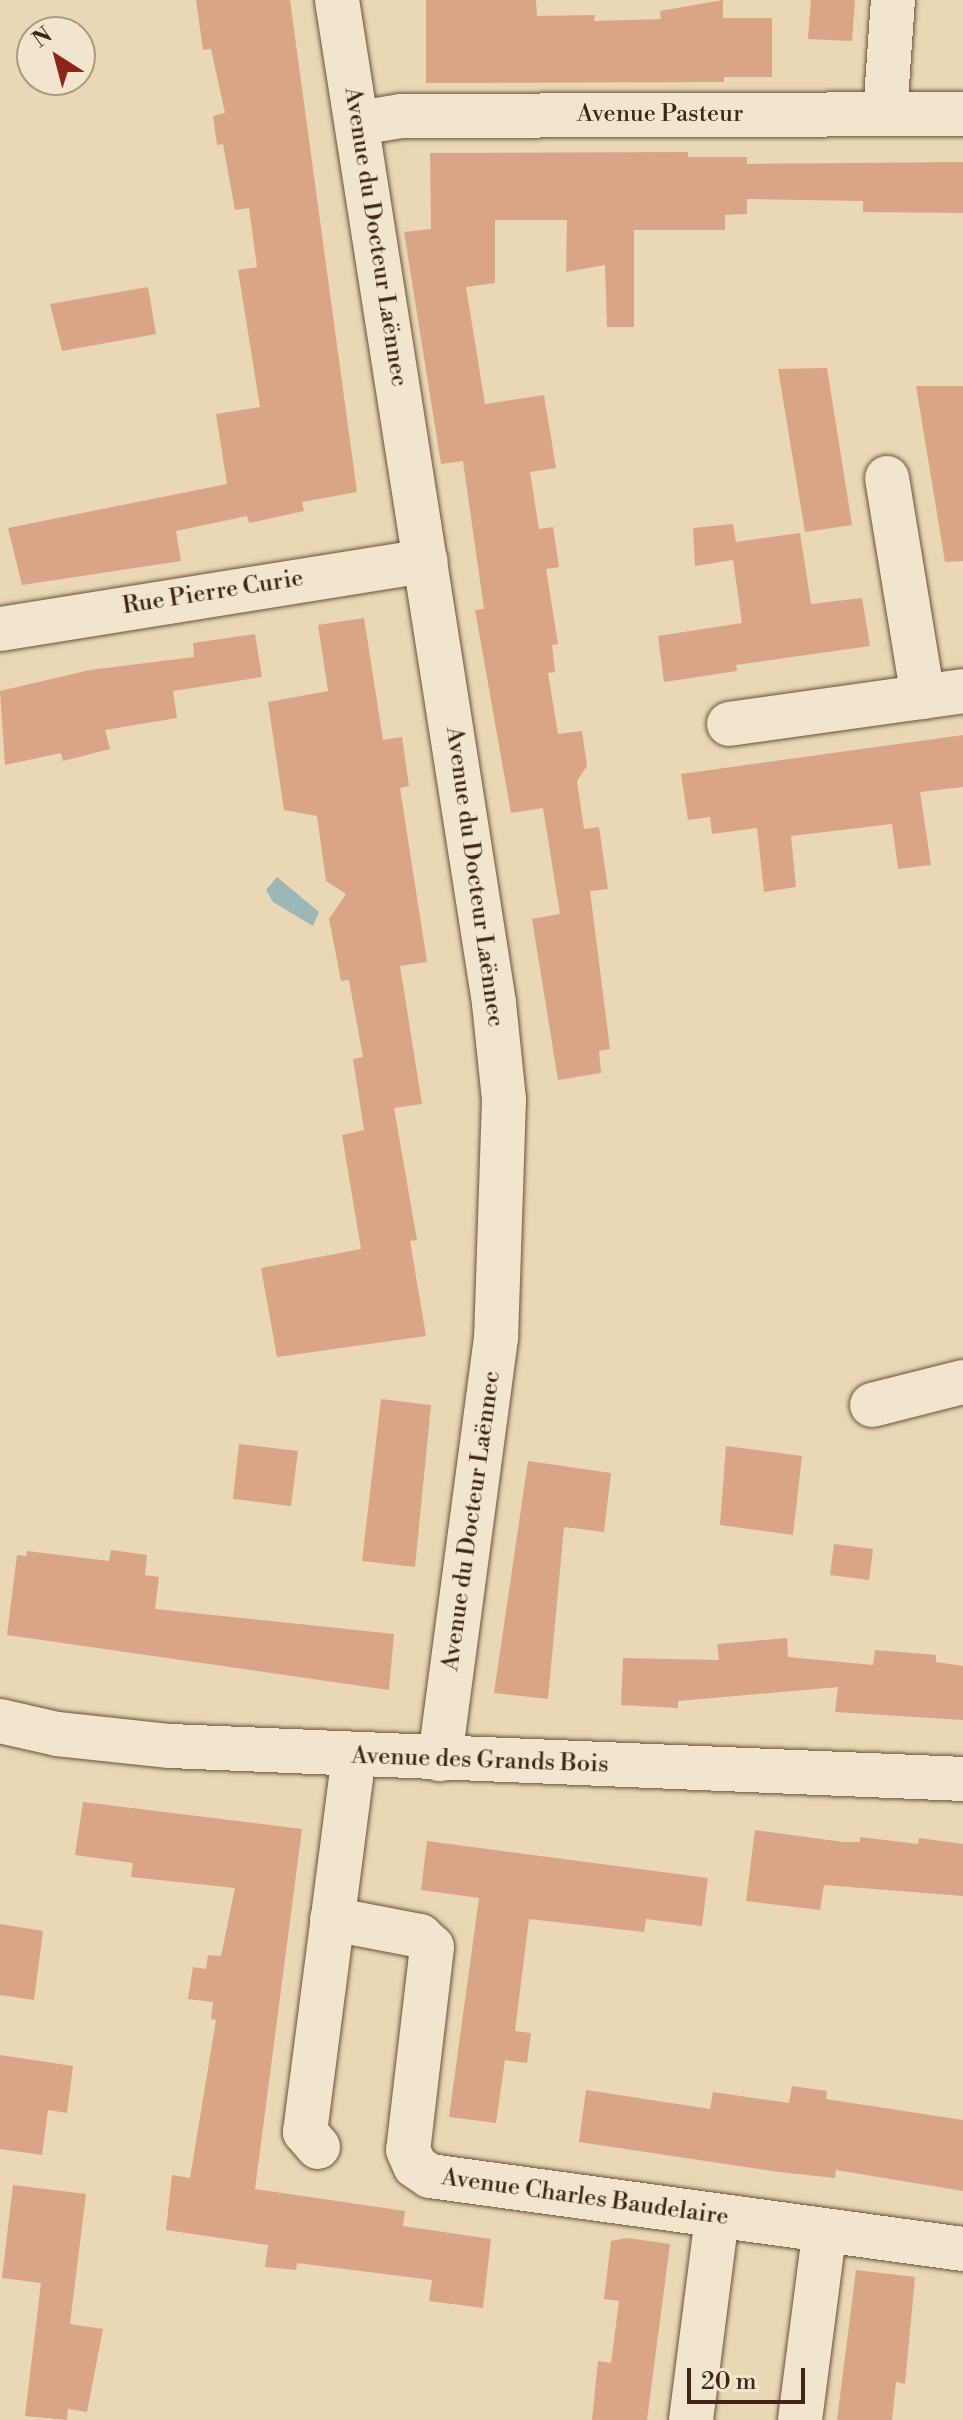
<!DOCTYPE html>
<html>
<head>
<meta charset="utf-8">
<style>
	body { margin:0 }
	#map { position:relative; width:963px; height:2420px; overflow:hidden; background:#ead7b4; font-family:"Libre Bodoni",serif }
	div>[style] { position:absolute }
	.water>* { inset:0; background:#9bb7b6 }
	.building>* { inset:0; background:#daa586 }
	.roads { filter:drop-shadow(0 0 2px #6a523b) drop-shadow(0 0 2px #6a523b) }
	.minor>* { height:44px; margin:-22px; padding:0 22px; transform-origin:22px; border-radius:22px; background:#f1e5ce }
	span { translate:-50% -50%; white-space:nowrap; text-align:center; line-height:1.15; -webkit-text-stroke:7px #f1e5ce; paint-order:stroke }
	.street-label { font-size:24px; color:#3f2513 }
	.north { position:absolute; left:16px; top:16px; width:80px; height:80px; box-sizing:border-box; background:#f1e5ce; border:2px solid #aa9883; border-radius:50%; rotate:324deg; font-size:22px; font-weight:700; line-height:32px; text-align:center; color:#3f2513 }
	.north::after { content:''; display:block; margin:auto; width:28px; height:36px; background:#8f2418; clip-path:polygon(50% 0,100% 100%,50% 72%,0 100%) }
	.scale { position:absolute; left:687px; top:2368px; width:118px; height:36px; box-sizing:border-box; border:4px solid #3f2513; border-top:0; padding-left:10px; font-size:24px; line-height:28px; white-space:nowrap; color:#3f2513; -webkit-text-stroke:6px #f1e5ce; paint-order:stroke }
</style>
</head>
<body>
<div id="map">
	<div class="water">
		<div style="clip-path:polygon(277px 877px,319px 912px,313px 926px,273px 902px,266px 890px)"></div>
	</div>
	<div class="building">
		<div style="clip-path:polygon(196px 0,290px 0,357px 492px,302px 502px,304px 511px,249px 523px,247px 516px,176px 531px,181px 561px,22px 585px,8px 528px,227px 484px,216px 414px,260px 407px,238px 270px,257px 267px,249px 208px,235px 210px,223px 144px,217px 145px,213px 116px,225px 113px,211px 49px,203px 50px)"></div>
		<div style="clip-path:polygon(426px 0,536px 0,537px 16px,595px 15px,594px 21px,661px 19px,660px 11px,723px 0,723px 18px,772px 18px,772px 77px,724px 77px,724px 82px,426px 83px)"></div>
		<div style="clip-path:polygon(811px 0,855px 0,852px 41px,808px 39px)"></div>
		<div style="clip-path:polygon(688px 152px,688px 157px,747px 157px,747px 164px,963px 162px,963px 213px,863px 212px,863px 201px,747px 199px,747px 214px,725px 215px,725px 230px,634px 230px,634px 327px,607px 327px,605px 265px,566px 272px,567px 220px,495px 220px,495px 283px,466px 287px,485px 404px,544px 395px,556px 468px,530px 472px,539px 529px,553px 527px,559px 567px,546px 569px,558px 644px,552px 645px,555px 672px,548px 673px,558px 734px,582px 731px,587px 766px,577px 781px,584px 829px,599px 827px,608px 889px,590px 891px,610px 1049px,599px 1051px,601px 1073px,558px 1080px,532px 919px,560px 914px,543px 808px,511px 813px,475px 610px,484px 609px,463px 461px,441px 464px,404px 232px,431px 229px,430px 153px)"></div>
		<div style="clip-path:polygon(148px 287px,156px 334px,62px 351px,50px 304px)"></div>
		<div style="clip-path:polygon(827px 368px,852px 525px,805px 532px,778px 369px)"></div>
		<div style="clip-path:polygon(916px 386px,963px 386px,963px 561px,945px 562px)"></div>
		<div style="clip-path:polygon(733px 524px,736px 542px,800px 533px,811px 604px,862px 598px,870px 646px,736px 665px,737px 671px,664px 682px,658px 636px,742px 623px,733px 560px,695px 566px,693px 528px)"></div>
		<div style="clip-path:polygon(364px 618px,383px 740px,402px 737px,409px 786px,400px 788px,427px 962px,400px 966px,422px 1104px,394px 1108px,417px 1240px,410px 1241px,426px 1336px,277px 1357px,261px 1268px,361px 1249px,342px 1135px,364px 1130px,353px 1059px,363px 1057px,349px 980px,341px 981px,329px 919px,346px 894px,326px 881px,317px 816px,284px 810px,268px 702px,328px 691px,318px 625px)"></div>
		<div style="clip-path:polygon(255px 634px,262px 677px,173px 691px,177px 718px,105px 730px,110px 749px,63px 761px,61px 753px,5px 765px,0 691px,90px 670px,194px 657px,193px 643px)"></div>
		<div style="clip-path:polygon(963px 735px,963px 787px,920px 792px,931px 865px,898px 869px,892px 824px,791px 836px,796px 887px,764px 892px,757px 828px,712px 834px,710px 817px,688px 820px,681px 774px)"></div>
		<div style="clip-path:polygon(381px 1399px,431px 1405px,415px 1567px,362px 1561px)"></div>
		<div style="clip-path:polygon(239px 1444px,298px 1451px,291px 1506px,233px 1499px)"></div>
		<div style="clip-path:polygon(726px 1446px,802px 1456px,793px 1535px,720px 1525px)"></div>
		<div style="clip-path:polygon(528px 1461px,611px 1473px,604px 1532px,564px 1527px,548px 1699px,494px 1693px)"></div>
		<div style="clip-path:polygon(834px 1544px,873px 1549px,869px 1580px,830px 1575px)"></div>
		<div style="clip-path:polygon(111px 1550px,147px 1555px,145px 1575px,159px 1577px,155px 1609px,394px 1634px,389px 1690px,7px 1635px,17px 1555px,26px 1556px,27px 1551px,109px 1561px)"></div>
		<div style="clip-path:polygon(787px 1638px,788px 1657px,873px 1665px,875px 1650px,936px 1655px,936px 1662px,963px 1666px,963px 1720px,835px 1712px,838px 1687px,678px 1701px,678px 1708px,621px 1705px,623px 1658px,719px 1660px,717px 1644px)"></div>
		<div style="clip-path:polygon(83px 1802px,302px 1829px,255px 2189px,405px 2211px,403px 2226px,491px 2239px,483px 2308px,429px 2301px,432px 2280px,297px 2263px,296px 2270px,265px 2267px,268px 2245px,166px 2230px,172px 2175px,190px 2178px,216px 2020px,211px 2019px,213px 2002px,188px 1999px,193px 1967px,206px 1969px,208px 1955px,221px 1956px,235px 1888px,131px 1877px,133px 1863px,75px 1855px)"></div>
		<div style="clip-path:polygon(755px 1830px,843px 1842px,860px 1842px,860px 1837px,918px 1844px,919px 1838px,963px 1844px,963px 1896px,824px 1885px,820px 1910px,746px 1901px)"></div>
		<div style="clip-path:polygon(427px 1841px,708px 1878px,702px 1926px,646px 1919px,644px 1932px,529px 1919px,515px 2031px,531px 2033px,527px 2063px,505px 2060px,496px 2123px,449px 2117px,479px 1898px,421px 1890px)"></div>
		<div style="clip-path:polygon(0 1924px,43px 1931px,34px 2000px,0 1995px)"></div>
		<div style="clip-path:polygon(0 2055px,73px 2066px,67px 2113px,48px 2110px,42px 2155px,0 2149px)"></div>
		<div style="clip-path:polygon(792px 2086px,827px 2091px,826px 2099px,963px 2120px,963px 2191px,836px 2170px,835px 2178px,779px 2172px,579px 2142px,586px 2090px,710px 2109px,713px 2092px,789px 2103px)"></div>
		<div style="clip-path:polygon(13px 2185px,86px 2194px,70px 2324px,103px 2329px,87px 2412px,68px 2409px,67px 2420px,25px 2416px,41px 2283px,2px 2278px)"></div>
		<div style="clip-path:polygon(627px 2238px,670px 2244px,647px 2420px,592px 2420px,598px 2361px,611px 2363px,619px 2301px,604px 2299px,611px 2241px)"></div>
		<div style="clip-path:polygon(856px 2270px,915px 2277px,905px 2384px,896px 2382px,892px 2420px,837px 2420px)"></div>
	</div>
	<div class="roads">
		<div class="minor">
			<div style="left:337px;top:0;width:1015px;rotate:81.1deg"></div>
			<div style="left:494px;top:1003px;width:97px;rotate:84.1deg"></div>
			<div style="left:504px;top:1099px;width:239px;rotate:91.9deg"></div>
			<div style="left:496px;top:1338px;width:425px;rotate:97.6deg"></div>
			<div style="left:885px;top:114px;width:114px;rotate:-86deg"></div>
			<div style="left:358px;top:123px;width:44px;rotate:-9.2deg"></div>
			<div style="left:401px;top:116px;width:562px;rotate:-0.2deg"></div>
			<div style="left:887px;top:478px;width:222px;rotate:80.7deg"></div>
			<div style="left:0;top:629px;width:431px;rotate:-9.1deg"></div>
			<div style="left:729px;top:724px;width:236px;rotate:-8deg"></div>
			<div style="left:872px;top:1405px;width:94px;rotate:-14.2deg"></div>
			<div style="left:0;top:1721px;width:58px;rotate:12.8deg"></div>
			<div style="left:57px;top:1734px;width:114px;rotate:6.1deg"></div>
			<div style="left:170px;top:1746px;width:794px;rotate:2.38deg"></div>
			<div style="left:332px;top:1919px;width:90px;rotate:10.9deg"></div>
			<div style="left:420px;top:1936px;width:16px;rotate:43deg"></div>
			<div style="left:432px;top:1947px;width:204px;rotate:96.7deg"></div>
			<div style="left:408px;top:2150px;width:17px;rotate:66deg"></div>
			<div style="left:415px;top:2166px;width:18px;rotate:34deg"></div>
			<div style="left:430px;top:2176px;width:538px;rotate:7.8deg"></div>
			<div style="left:318px;top:2147px;width:20px;rotate:-131deg"></div>
			<div style="left:305px;top:2132px;width:378px;rotate:-82.6deg"></div>
			<div style="left:691px;top:2420px;width:189px;rotate:-82.7deg"></div>
			<div style="left:800px;top:2420px;width:170px;rotate:-82.6deg"></div>
		</div>
	</div>
	<div class="street-label">
		<span style="left:660px;top:115px">Avenue Pasteur</span>
		<span style="left:375px;top:237px;rotate:81deg">Avenue du Docteur Laënnec</span>
		<span style="left:213px;top:593px;rotate:-9deg">Rue Pierre Curie</span>
		<span style="left:474px;top:877px;rotate:82deg">Avenue du Docteur Laënnec</span>
		<span style="left:472px;top:1521px;rotate:-82deg">Avenue du Docteur Laënnec</span>
		<span style="left:480px;top:1761px;rotate:2deg">Avenue des Grands Bois</span>
		<span style="left:585px;top:2198px;rotate:8deg">Avenue Charles Baudelaire</span>
	</div>
	<div class="north">N</div>
	<div class="scale">20 m</div>
</div>
</body>
</html>
